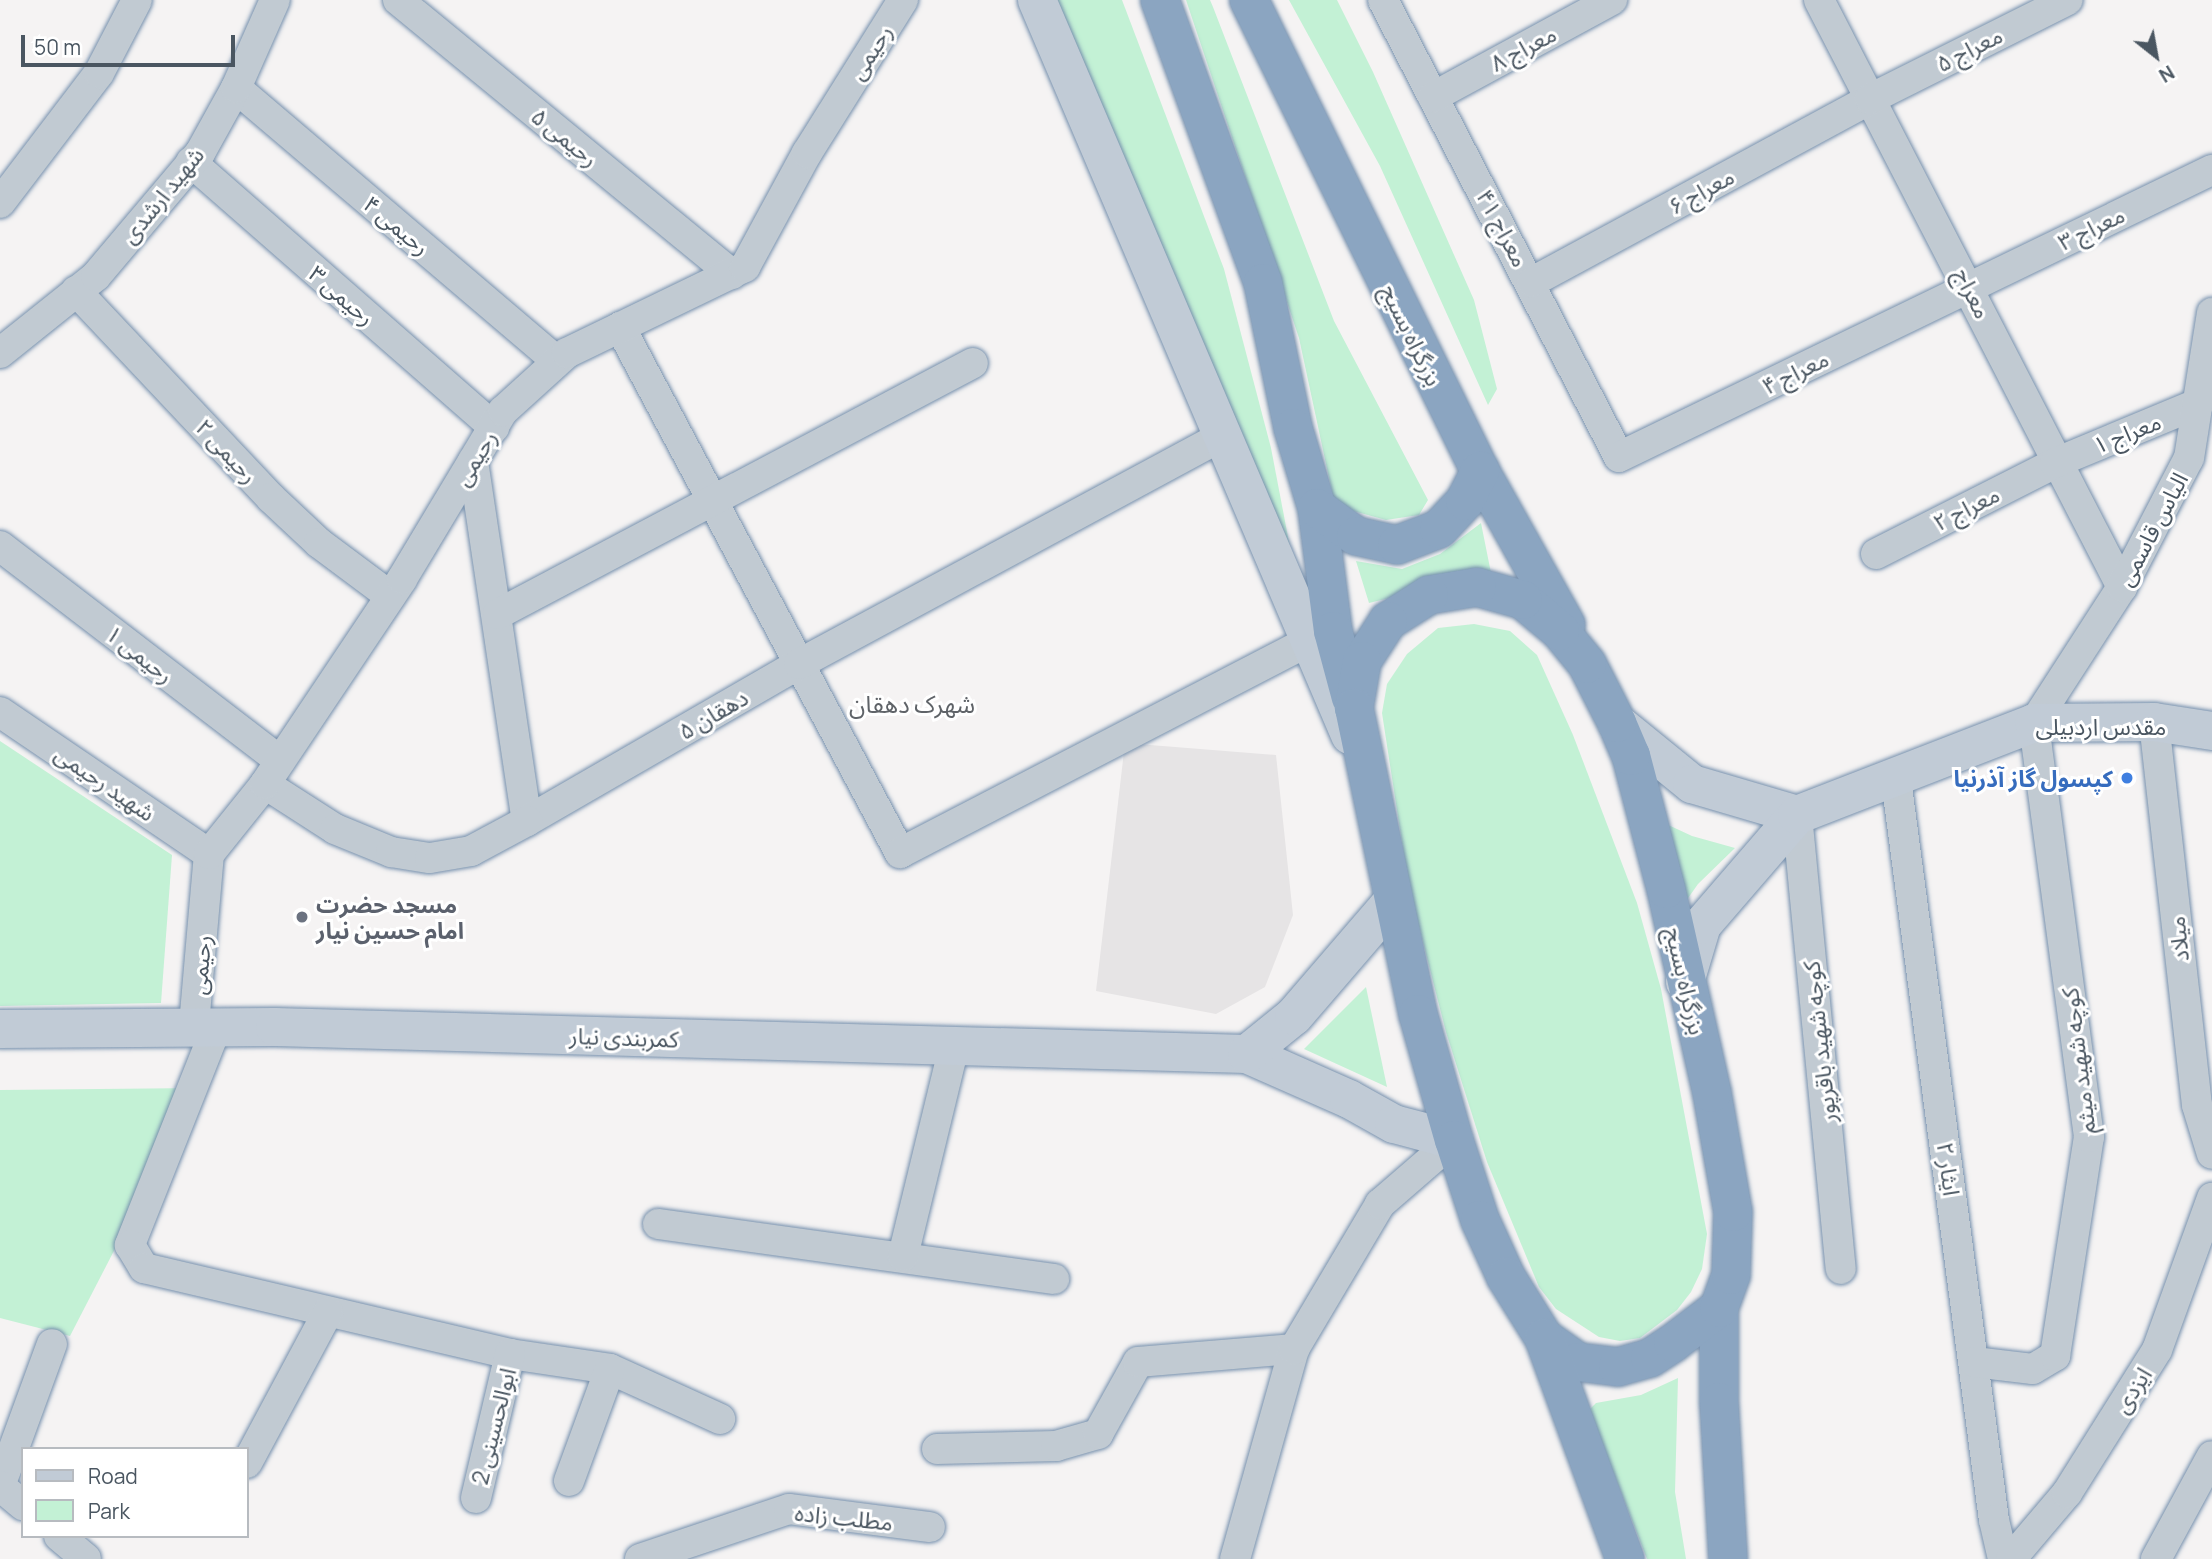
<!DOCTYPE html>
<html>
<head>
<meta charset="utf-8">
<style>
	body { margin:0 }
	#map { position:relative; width:2212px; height:1559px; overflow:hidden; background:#f5f3f3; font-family:Manrope,"Noto Sans Arabic",sans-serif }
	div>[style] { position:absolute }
	.education>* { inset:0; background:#e6e4e5 }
	.green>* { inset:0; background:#c3f1d5 }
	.roads { filter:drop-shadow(0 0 2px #7690ad) drop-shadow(0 0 2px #7690ad) }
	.street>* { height:30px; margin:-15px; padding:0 15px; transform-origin:15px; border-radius:15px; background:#c1cad2 }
	.secondary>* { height:38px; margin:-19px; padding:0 19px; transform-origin:19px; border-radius:19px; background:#c1cbd6 }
	.highway>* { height:38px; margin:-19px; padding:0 19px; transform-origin:19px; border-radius:19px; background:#8ba5c1 }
	.dots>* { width:19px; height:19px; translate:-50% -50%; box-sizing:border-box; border:4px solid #fff; border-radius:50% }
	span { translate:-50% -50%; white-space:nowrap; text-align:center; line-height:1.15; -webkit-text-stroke:6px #fff; paint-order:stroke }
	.street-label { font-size:23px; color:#4a5661 }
	.shop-label { font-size:23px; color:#366cbe; font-weight:700 }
	.right { translate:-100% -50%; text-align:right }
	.worship-label { font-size:23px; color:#5b616d; font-weight:700 }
	.left { translate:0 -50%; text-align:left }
	.neighbourhood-label { font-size:24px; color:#5f6368 }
	.legend { position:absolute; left:21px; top:1447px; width:228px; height:91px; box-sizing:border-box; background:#fff; border:2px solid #b7bbc0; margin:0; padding:9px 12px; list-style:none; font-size:21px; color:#4a5661 }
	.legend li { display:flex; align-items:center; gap:14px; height:35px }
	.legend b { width:35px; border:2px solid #b7bbc0 }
	.north { position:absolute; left:2121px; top:21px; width:70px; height:70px; -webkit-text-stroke:5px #fff; paint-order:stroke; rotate:149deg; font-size:19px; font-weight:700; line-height:28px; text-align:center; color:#4a5661 }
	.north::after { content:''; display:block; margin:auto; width:24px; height:32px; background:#4a5661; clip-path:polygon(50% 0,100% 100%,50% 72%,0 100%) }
	.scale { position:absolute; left:21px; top:35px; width:214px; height:32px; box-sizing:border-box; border:4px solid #4a5661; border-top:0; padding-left:9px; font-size:21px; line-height:24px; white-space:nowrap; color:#4a5661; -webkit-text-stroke:5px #fff; paint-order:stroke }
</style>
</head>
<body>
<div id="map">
	<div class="education">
		<div style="clip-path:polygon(1125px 743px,1276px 755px,1293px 915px,1265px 987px,1216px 1014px,1096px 991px)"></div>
	</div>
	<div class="green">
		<div style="clip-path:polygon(1050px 0,1122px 0,1224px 269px,1271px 448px,1297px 584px)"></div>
		<div style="clip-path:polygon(1186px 0,1210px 0,1213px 7px,1334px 321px,1428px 500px,1419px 515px,1386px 520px,1335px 506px,1299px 338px)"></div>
		<div style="clip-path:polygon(1289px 0,1337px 0,1373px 72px,1474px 300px,1497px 389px,1488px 405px,1380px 166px)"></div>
		<div style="clip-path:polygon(1481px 523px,1491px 573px,1369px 603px,1356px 561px,1402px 569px,1440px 554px)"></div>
		<div style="clip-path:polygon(1474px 624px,1510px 631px,1537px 655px,1573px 735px,1637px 903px,1661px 989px,1707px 1234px,1702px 1269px,1691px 1292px,1677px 1310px,1640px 1338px,1620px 1341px,1599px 1337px,1556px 1309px,1539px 1287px,1487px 1162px,1446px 1032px,1409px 888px,1382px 713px,1387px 684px,1407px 654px,1438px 628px)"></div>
		<div style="clip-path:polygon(0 741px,172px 855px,161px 1003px,0 1006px)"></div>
		<div style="clip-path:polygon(1649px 816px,1692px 836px,1735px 848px,1698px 884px,1674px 918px)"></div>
		<div style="clip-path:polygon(1366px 987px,1387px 1087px,1304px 1049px)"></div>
		<div style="clip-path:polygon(198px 1088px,70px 1336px,0 1318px,0 1090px)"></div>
		<div style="clip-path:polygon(1678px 1378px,1675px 1492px,1686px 1559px,1647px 1559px,1589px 1410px,1596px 1403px,1641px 1395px)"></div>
	</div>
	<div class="roads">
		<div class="street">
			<div style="left:398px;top:0;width:432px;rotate:39.4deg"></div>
			<div style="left:1383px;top:0;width:514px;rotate:62.69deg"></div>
			<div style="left:1619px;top:457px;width:659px;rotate:-25.83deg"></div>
			<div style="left:1819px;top:0;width:661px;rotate:62.7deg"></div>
			<div style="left:236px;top:88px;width:421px;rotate:40.4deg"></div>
			<div style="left:1433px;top:97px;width:204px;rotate:-28.5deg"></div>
			<div style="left:191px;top:162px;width:403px;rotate:41.2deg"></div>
			<div style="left:0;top:203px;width:163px;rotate:-52.7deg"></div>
			<div style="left:99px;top:73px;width:82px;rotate:-62.5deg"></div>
			<div style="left:1532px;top:282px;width:384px;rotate:-28.4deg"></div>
			<div style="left:1870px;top:99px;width:221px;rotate:-26.6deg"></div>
			<div style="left:76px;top:291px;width:284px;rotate:46.7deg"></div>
			<div style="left:271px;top:498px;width:66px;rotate:43.2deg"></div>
			<div style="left:319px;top:543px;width:89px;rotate:36.7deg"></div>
			<div style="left:620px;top:327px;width:596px;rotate:61.97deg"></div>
			<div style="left:900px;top:853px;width:458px;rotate:-27.4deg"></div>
			<div style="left:0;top:353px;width:123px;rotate:-38.7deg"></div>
			<div style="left:96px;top:276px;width:161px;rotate:-49.8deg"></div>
			<div style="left:200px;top:153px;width:74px;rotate:-61deg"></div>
			<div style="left:236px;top:88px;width:96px;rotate:-66.1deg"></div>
			<div style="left:473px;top:461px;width:364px;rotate:81.5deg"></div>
			<div style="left:527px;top:821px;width:314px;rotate:-30deg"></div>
			<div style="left:799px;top:664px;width:479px;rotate:-28.3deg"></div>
			<div style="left:0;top:546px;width:353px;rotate:37.5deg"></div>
			<div style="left:1876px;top:554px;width:201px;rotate:-26.9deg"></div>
			<div style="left:2055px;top:463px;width:156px;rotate:-22.6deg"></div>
			<div style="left:498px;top:614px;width:537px;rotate:-27.85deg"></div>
			<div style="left:0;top:712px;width:253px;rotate:34.2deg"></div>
			<div style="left:2154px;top:722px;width:385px;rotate:83.6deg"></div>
			<div style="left:2197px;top:1105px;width:51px;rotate:73deg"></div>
			<div style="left:1896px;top:779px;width:747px;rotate:82.47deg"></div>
			<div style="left:1994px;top:1520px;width:40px;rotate:77deg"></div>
			<div style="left:265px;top:784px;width:83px;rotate:32.7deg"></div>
			<div style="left:335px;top:829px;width:61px;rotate:22.3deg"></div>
			<div style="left:391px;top:852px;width:39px;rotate:9deg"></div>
			<div style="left:430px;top:858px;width:42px;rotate:-9.7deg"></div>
			<div style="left:471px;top:851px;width:64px;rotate:-28.2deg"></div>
			<div style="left:1797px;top:815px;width:456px;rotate:84.5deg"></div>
			<div style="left:194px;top:1025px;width:172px;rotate:-85deg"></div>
			<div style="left:209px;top:854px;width:90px;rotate:-51.3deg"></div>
			<div style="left:265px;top:784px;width:247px;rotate:-56.2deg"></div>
			<div style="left:402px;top:579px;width:196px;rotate:-59deg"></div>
			<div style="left:503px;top:411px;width:86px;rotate:-42.2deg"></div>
			<div style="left:567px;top:353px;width:198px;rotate:-25.8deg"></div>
			<div style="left:745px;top:267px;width:130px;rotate:-61.5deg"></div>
			<div style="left:807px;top:153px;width:181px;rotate:-57.9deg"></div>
			<div style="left:217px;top:1026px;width:236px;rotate:111.7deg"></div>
			<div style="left:130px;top:1245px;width:27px;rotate:59deg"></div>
			<div style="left:144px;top:1268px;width:376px;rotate:13.2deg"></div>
			<div style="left:510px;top:1354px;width:101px;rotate:8.5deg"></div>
			<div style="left:610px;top:1369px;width:121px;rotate:24.4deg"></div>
			<div style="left:658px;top:1224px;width:400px;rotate:7.9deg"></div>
			<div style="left:903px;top:1256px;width:215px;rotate:-76.3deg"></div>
			<div style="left:1974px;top:1362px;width:59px;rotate:6.8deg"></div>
			<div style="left:2033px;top:1369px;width:26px;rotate:-31deg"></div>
			<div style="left:2055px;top:1356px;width:222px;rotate:-81.2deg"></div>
			<div style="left:2089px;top:1137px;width:418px;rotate:-97.6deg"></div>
			<div style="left:2034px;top:723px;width:162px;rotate:-57.1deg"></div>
			<div style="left:2122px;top:587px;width:145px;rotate:-62.6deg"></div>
			<div style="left:2189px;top:458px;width:147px;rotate:-81deg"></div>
			<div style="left:937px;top:1449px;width:119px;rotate:-1.4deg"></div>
			<div style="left:1056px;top:1446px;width:44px;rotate:-15.9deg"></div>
			<div style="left:1098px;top:1434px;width:82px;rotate:-60.9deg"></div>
			<div style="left:1138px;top:1362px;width:157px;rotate:-4.8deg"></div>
			<div style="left:247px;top:1463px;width:171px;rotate:-61.8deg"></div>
			<div style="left:569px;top:1481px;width:119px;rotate:-69.9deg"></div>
			<div style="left:0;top:1486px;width:151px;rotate:-69.9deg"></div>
			<div style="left:0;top:1486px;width:30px;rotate:40deg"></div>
			<div style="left:476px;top:1498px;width:148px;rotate:-76.7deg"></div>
			<div style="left:59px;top:1536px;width:35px;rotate:40deg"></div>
			<div style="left:640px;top:1559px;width:157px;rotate:-18.6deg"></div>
			<div style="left:789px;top:1509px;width:142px;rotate:7.3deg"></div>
			<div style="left:1235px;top:1559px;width:218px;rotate:-74.3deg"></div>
			<div style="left:1294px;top:1349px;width:169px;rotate:-59.3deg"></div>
			<div style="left:1380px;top:1204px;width:98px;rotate:-40.9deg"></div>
			<div style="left:2011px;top:1559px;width:87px;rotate:-49.7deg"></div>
			<div style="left:2067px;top:1493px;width:169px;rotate:-57.8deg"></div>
			<div style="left:2157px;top:1350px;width:162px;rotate:-70.1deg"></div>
			<div style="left:2156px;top:1559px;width:117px;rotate:-61.5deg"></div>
		</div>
		<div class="secondary">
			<div style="left:1037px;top:0;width:799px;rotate:66.93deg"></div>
			<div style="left:1617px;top:723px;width:97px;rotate:39.1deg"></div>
			<div style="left:1692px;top:784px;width:109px;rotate:16.4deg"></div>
			<div style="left:1685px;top:982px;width:59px;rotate:-73.4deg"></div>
			<div style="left:1702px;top:925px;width:145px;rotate:-49.2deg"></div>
			<div style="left:1797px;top:815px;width:254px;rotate:-21.2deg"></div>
			<div style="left:2034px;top:723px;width:120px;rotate:-0.5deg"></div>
			<div style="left:2154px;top:722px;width:59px;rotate:8.8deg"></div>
			<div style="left:0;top:1029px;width:275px;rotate:-0.4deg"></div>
			<div style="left:275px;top:1027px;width:972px;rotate:1.59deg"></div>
			<div style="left:1247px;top:1054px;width:111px;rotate:23.8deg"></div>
			<div style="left:1349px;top:1099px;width:51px;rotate:29.1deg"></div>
			<div style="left:1394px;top:1124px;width:62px;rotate:14.9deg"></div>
			<div style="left:1247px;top:1054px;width:60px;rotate:-39deg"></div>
			<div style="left:1294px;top:1016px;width:152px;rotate:-49.3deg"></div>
		</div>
		<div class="highway">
			<div style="left:1160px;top:0;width:301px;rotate:70deg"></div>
			<div style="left:1263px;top:283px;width:148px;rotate:78.3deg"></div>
			<div style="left:1293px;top:428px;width:84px;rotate:73.3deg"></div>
			<div style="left:1317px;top:508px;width:124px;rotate:82.6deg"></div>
			<div style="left:1333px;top:631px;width:69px;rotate:75deg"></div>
			<div style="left:1249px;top:0;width:525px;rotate:63.87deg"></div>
			<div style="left:1480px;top:471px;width:176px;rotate:60.8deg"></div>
			<div style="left:1317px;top:508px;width:48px;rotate:35.7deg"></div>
			<div style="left:1356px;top:536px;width:42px;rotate:12.4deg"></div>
			<div style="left:1397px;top:545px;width:45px;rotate:-20.9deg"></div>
			<div style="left:1439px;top:529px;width:38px;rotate:-47deg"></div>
			<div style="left:1465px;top:501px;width:34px;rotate:-63deg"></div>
			<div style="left:1719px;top:1308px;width:94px;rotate:90deg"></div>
			<div style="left:1719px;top:1402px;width:157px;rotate:86.7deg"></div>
			<div style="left:1544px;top:1338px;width:42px;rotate:35.2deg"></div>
			<div style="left:1578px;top:1362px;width:40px;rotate:7.1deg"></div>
			<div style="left:1618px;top:1367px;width:33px;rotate:-16deg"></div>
			<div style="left:1650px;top:1358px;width:27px;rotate:-33deg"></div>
			<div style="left:1673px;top:1343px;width:58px;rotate:-37.3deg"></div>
			<div style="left:1719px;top:1308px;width:35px;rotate:-70deg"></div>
			<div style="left:1731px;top:1275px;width:63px;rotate:-88.2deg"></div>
			<div style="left:1733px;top:1212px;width:121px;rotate:-100deg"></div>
			<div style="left:1712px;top:1093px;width:209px;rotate:-102.7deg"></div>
			<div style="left:1666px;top:889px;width:138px;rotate:-104.7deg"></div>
			<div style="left:1631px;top:756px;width:36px;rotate:-113deg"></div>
			<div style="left:1617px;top:723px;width:66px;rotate:-117deg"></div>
			<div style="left:1587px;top:664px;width:43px;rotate:-129.3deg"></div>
			<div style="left:1560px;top:631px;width:48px;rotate:-140deg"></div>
			<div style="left:1523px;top:600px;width:48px;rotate:-164.2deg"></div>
			<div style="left:1477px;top:587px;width:49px;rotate:170.5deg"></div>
			<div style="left:1429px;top:595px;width:49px;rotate:147.6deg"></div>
			<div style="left:1388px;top:621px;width:48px;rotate:123deg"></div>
			<div style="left:1362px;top:661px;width:48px;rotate:99.7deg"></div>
			<div style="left:1354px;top:708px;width:313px;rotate:78.2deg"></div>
			<div style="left:1418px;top:1014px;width:131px;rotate:74.1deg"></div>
			<div style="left:1454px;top:1140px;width:84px;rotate:72deg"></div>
			<div style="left:1480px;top:1220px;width:63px;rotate:65.5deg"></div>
			<div style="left:1506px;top:1277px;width:72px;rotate:58.1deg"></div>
			<div style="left:1544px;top:1338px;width:235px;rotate:69.9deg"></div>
		</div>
	</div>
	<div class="dots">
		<div style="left:2127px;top:778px;background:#3f7fe0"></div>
		<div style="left:302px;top:917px;background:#6b7280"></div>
	</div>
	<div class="street-label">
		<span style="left:1523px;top:48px;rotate:-28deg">معراج ۸</span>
		<span style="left:1969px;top:49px;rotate:-27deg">معراج ۵</span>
		<span style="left:870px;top:52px;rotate:-58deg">رحیمی</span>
		<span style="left:565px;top:137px;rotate:39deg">رحیمی ۵</span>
		<span style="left:1701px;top:191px;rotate:-29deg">معراج ۶</span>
		<span style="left:162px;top:195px;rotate:-51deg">شهید ارشدی</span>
		<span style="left:397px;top:225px;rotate:40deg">رحیمی ۴</span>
		<span style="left:1503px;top:228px;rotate:62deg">معراج ۴۱</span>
		<span style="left:2091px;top:228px;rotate:-26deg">معراج ۳</span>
		<span style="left:1973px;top:293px;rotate:63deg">معراج</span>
		<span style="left:342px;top:295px;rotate:41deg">رحیمی ۳</span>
		<span style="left:1412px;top:335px;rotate:64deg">بزرگراه بسیج</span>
		<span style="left:1795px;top:372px;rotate:-26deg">معراج ۴</span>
		<span style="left:2127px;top:433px;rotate:-22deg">معراج ۱</span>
		<span style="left:227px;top:451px;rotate:47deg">رحیمی ۲</span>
		<span style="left:475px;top:458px;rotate:-59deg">رحیمی</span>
		<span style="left:1966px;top:508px;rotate:-27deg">معراج ۲</span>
		<span style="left:2152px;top:529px;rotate:-62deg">الیاس قاسمی</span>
		<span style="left:140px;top:654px;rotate:38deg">رحیمی ۱</span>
		<span style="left:713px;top:714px;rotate:-30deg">دهقان ۵</span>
		<span style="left:2101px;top:726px">مقدس اردبیلی</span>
		<span style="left:105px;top:783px;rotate:34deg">شهید رحیمی</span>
		<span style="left:2178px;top:939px;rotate:-96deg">میلاد</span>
		<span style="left:200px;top:965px;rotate:-85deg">رحیمی</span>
		<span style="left:1686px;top:981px;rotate:77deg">بزرگراه بسیج</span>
		<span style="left:624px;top:1037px;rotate:2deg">کمربندی نیار</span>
		<span style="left:1819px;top:1042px;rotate:-96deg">کوچه شهید باقرپور</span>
		<span style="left:2078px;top:1061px;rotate:-97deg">کوچه شهید میثم</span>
		<span style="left:1949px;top:1169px;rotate:82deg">ایثار ۲</span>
		<span style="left:2132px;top:1390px;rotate:-58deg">ایزدی</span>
		<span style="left:493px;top:1426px;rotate:-76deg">ابوالحسینی 2</span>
		<span style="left:844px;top:1517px;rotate:6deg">مطلب زاده</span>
	</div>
	<div class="shop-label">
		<span class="right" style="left:2113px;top:778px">کپسول گاز آذرنیا</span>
	</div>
	<div class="worship-label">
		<span class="left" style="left:316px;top:917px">مسجد حضرت<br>امام حسین نیار</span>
	</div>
	<div class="neighbourhood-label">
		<span style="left:912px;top:704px">شهرک دهقان</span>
	</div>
	<ul class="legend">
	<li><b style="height:9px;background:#c1cbd6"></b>Road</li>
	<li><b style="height:19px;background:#c3f1d5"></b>Park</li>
	</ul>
	<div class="north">N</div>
	<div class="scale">50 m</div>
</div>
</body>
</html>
